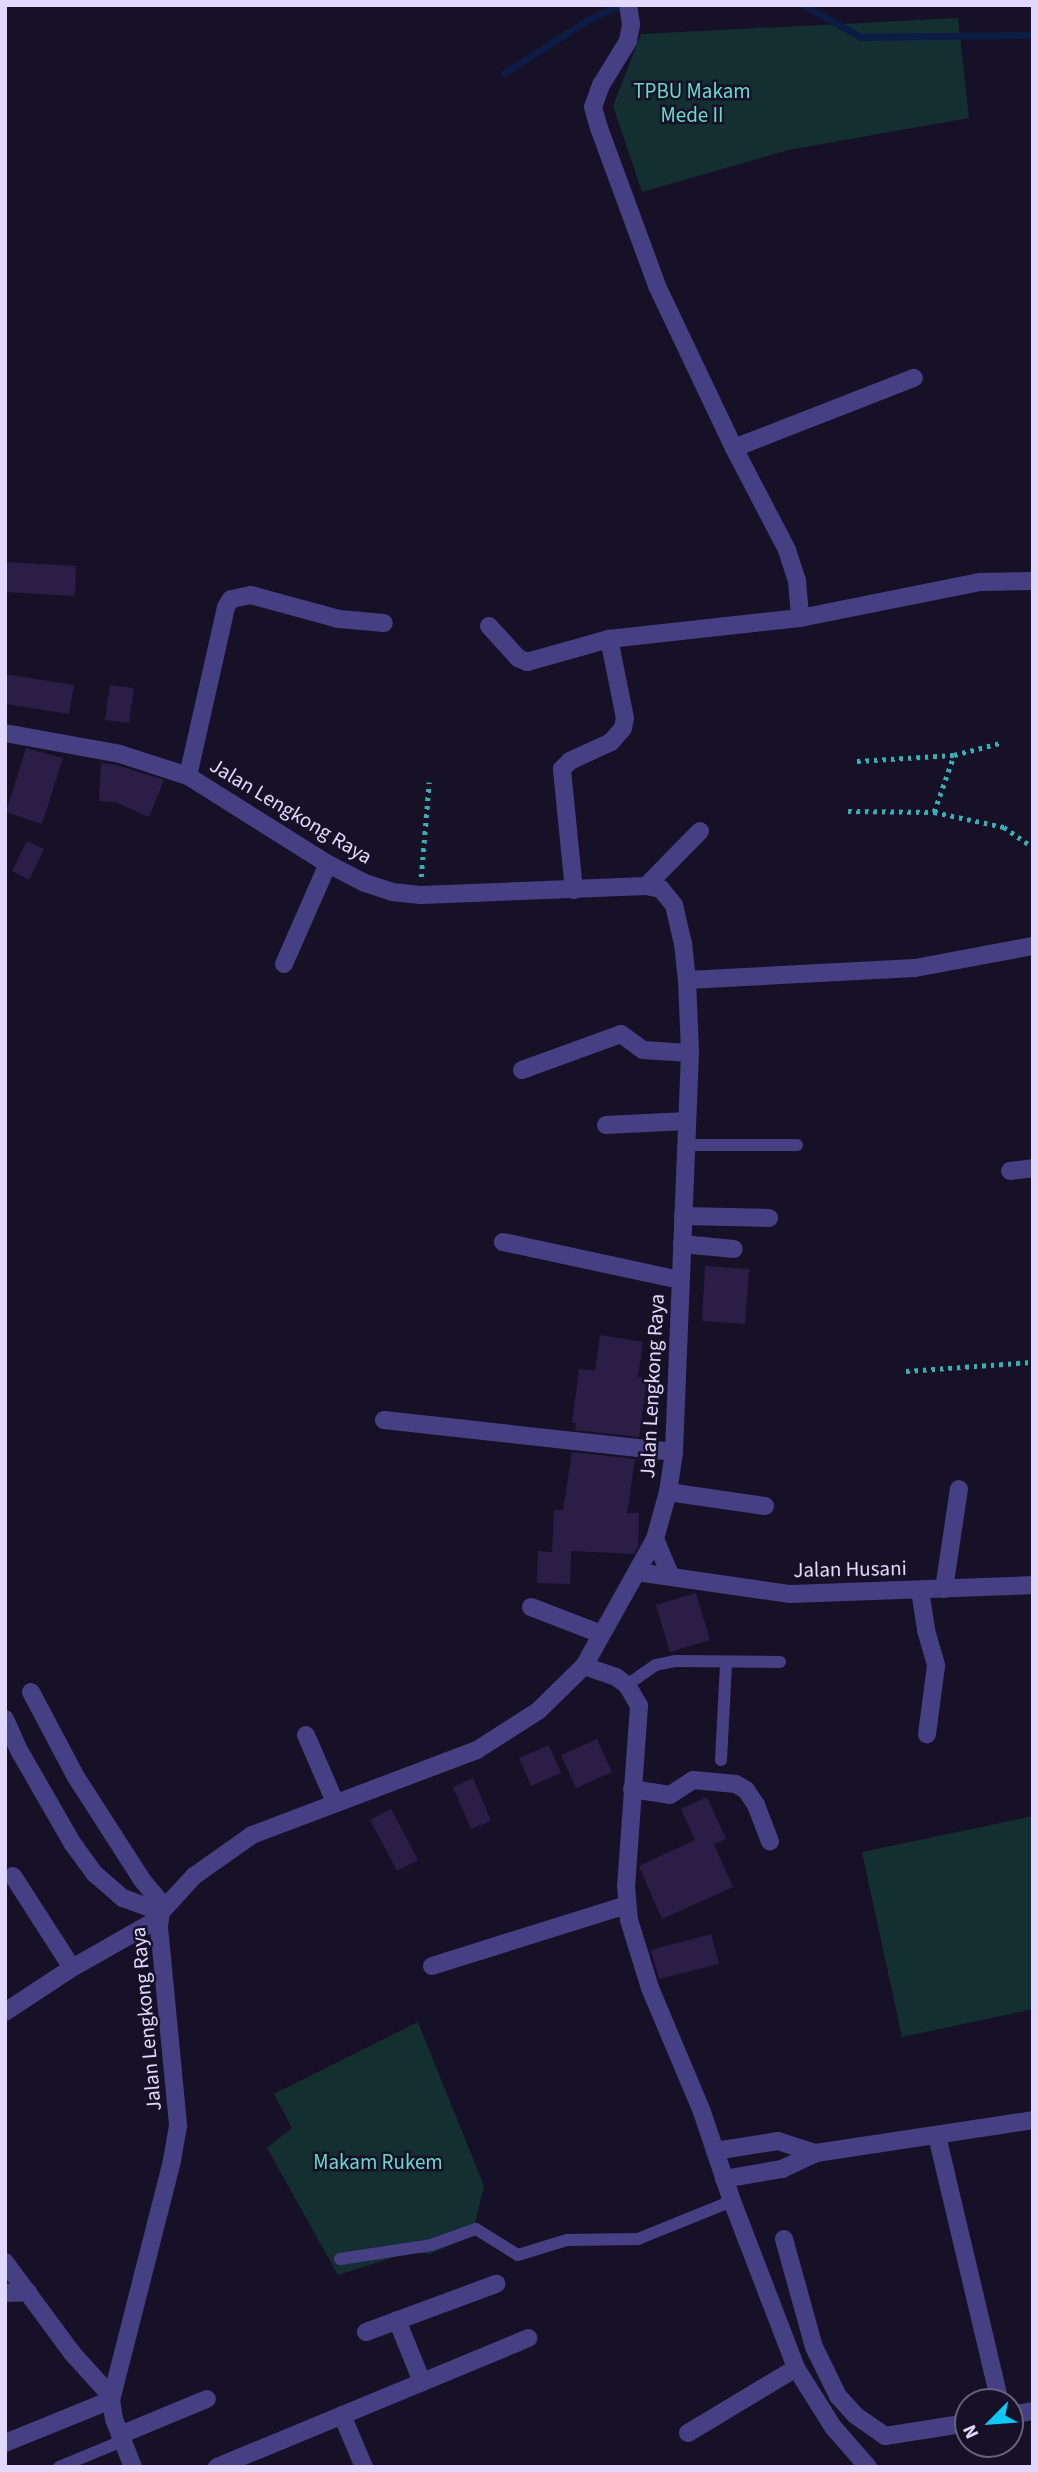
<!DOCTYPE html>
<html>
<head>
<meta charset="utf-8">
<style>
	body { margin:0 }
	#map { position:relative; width:1038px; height:2472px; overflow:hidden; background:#171127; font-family:"Source Sans 3",sans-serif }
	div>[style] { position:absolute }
	.green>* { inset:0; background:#142f31 }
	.stream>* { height:7px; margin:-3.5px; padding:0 3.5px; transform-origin:3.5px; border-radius:3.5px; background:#0d1c44 }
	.building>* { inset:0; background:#2a1e47 }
	.path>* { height:4.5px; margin-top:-2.25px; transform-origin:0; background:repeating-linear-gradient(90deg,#36b0b4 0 3.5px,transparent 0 8.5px) }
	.service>* { height:12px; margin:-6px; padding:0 6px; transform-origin:6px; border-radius:6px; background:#473f83 }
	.minor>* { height:18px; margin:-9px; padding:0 9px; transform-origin:9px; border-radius:9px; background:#473f83 }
	.tertiary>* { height:18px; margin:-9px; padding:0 9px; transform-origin:9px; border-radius:9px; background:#473f83 }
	span { translate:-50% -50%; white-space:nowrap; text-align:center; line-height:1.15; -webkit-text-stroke:5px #171127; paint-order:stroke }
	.park-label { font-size:21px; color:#68dac8 }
	.street-label { font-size:21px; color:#e0d9fd }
	.frame { position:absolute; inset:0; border:7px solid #e0d9fd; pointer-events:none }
	.north { position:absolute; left:954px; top:2388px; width:70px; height:70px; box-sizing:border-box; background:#171127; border:2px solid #67617d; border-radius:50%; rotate:245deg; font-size:19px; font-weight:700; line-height:28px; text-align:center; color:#e0d9fd }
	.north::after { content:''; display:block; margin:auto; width:24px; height:32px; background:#0fc8f3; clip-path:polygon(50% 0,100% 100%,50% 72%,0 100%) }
</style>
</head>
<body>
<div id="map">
	<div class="green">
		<div style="clip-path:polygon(958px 18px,969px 118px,788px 150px,642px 192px,613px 106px,641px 34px)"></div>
		<div style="clip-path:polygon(1033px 1816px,1033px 2009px,902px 2037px,862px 1852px)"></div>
		<div style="clip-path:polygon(418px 2022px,484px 2186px,472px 2236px,430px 2254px,410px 2252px,338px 2275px,267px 2148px,292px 2128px,274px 2094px)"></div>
	</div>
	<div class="stream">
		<div style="left:803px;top:5px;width:66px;rotate:28.9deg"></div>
		<div style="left:861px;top:37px;width:172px;rotate:-0.7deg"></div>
		<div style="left:504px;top:73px;width:101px;rotate:-32.4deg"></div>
		<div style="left:589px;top:19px;width:35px;rotate:-24deg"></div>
	</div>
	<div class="building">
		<div style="clip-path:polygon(5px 562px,76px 566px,75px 596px,5px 592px)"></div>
		<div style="clip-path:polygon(5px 674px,74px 685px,69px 714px,5px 704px)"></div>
		<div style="clip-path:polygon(110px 685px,134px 688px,129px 723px,105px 720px)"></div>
		<div style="clip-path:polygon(26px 748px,63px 758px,42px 824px,6px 812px)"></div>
		<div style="clip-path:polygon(101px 763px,117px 765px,164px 780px,149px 817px,115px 802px,99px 801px)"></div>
		<div style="clip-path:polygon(27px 841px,44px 849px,29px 880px,12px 871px)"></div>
		<div style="clip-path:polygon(705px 1266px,749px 1269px,745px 1324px,702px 1321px)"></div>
		<div style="clip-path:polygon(600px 1335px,643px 1342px,638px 1377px,647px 1378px,639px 1437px,575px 1430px,576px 1423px,572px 1423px,579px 1369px,595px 1371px)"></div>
		<div style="clip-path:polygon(572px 1452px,635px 1459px,627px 1513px,639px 1513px,638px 1546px,634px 1554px,571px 1551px,570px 1584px,537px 1583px,538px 1551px,552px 1552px,554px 1510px,563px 1510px)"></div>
		<div style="clip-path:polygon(696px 1593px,710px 1640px,670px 1652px,656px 1605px)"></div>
		<div style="clip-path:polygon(597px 1739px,612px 1772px,576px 1788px,561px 1755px)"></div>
		<div style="clip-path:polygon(549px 1745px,561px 1773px,531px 1786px,519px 1758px)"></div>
		<div style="clip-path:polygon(473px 1778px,491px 1821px,471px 1829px,453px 1787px)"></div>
		<div style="clip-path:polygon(707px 1797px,726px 1839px,714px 1844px,733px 1887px,662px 1919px,639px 1866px,695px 1840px,681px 1809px)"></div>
		<div style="clip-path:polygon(391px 1809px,418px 1860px,397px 1871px,370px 1820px)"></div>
		<div style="clip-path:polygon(711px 1934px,719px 1964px,659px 1979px,651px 1950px)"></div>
	</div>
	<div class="path">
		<div style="left:857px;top:761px;width:97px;rotate:-3.5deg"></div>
		<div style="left:848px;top:811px;width:86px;rotate:0.7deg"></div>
		<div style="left:934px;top:812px;width:72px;rotate:12.1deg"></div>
		<div style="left:1004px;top:827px;width:35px;rotate:35deg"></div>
		<div style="left:934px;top:812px;width:60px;rotate:-70.7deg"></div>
		<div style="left:954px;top:755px;width:48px;rotate:-14.6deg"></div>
		<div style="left:421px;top:877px;width:95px;rotate:-85.2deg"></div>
		<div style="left:906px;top:1371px;width:127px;rotate:-4.1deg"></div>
	</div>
	<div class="service">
		<div style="left:686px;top:1145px;width:111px"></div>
		<div style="left:627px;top:1685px;width:35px;rotate:-35deg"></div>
		<div style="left:656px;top:1665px;width:19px;rotate:-12deg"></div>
		<div style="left:675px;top:1661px;width:105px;rotate:0.5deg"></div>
		<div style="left:721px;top:1760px;width:97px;rotate:-87deg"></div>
		<div style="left:340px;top:2259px;width:92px;rotate:-8.7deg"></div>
		<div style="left:431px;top:2245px;width:48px;rotate:-19.6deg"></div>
		<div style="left:476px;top:2229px;width:49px;rotate:31.8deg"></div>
		<div style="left:518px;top:2255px;width:51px;rotate:-17deg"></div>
		<div style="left:567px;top:2240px;width:71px;rotate:-0.8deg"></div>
		<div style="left:638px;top:2239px;width:101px;rotate:-22deg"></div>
		<div style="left:59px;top:2467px;width:68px;rotate:-22.4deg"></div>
	</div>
	<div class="minor">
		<div style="left:628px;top:5px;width:20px;rotate:81deg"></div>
		<div style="left:631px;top:25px;width:16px;rotate:101deg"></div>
		<div style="left:628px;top:41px;width:52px;rotate:121.5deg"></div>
		<div style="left:601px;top:85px;width:23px;rotate:110deg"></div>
		<div style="left:593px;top:107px;width:22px;rotate:74deg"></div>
		<div style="left:599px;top:128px;width:168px;rotate:69.8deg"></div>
		<div style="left:657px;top:286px;width:179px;rotate:64.6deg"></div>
		<div style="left:734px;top:448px;width:115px;rotate:62.5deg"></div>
		<div style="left:787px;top:550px;width:33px;rotate:72deg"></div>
		<div style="left:797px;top:581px;width:37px;rotate:85deg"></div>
		<div style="left:734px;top:448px;width:193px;rotate:-21.3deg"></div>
		<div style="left:489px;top:626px;width:43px;rotate:47.8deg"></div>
		<div style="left:518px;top:658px;width:10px;rotate:24deg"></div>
		<div style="left:527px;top:662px;width:85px;rotate:-15.7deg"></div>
		<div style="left:609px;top:639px;width:192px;rotate:-6.3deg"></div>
		<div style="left:800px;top:618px;width:184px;rotate:-11.3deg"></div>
		<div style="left:980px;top:582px;width:53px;rotate:-1.1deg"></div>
		<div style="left:188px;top:776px;width:173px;rotate:-77.3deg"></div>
		<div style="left:226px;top:607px;width:9px;rotate:-58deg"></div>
		<div style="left:231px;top:599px;width:20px;rotate:-11deg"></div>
		<div style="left:251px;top:595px;width:91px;rotate:15.3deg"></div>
		<div style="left:339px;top:619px;width:45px;rotate:5.1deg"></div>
		<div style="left:646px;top:886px;width:77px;rotate:-45.5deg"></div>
		<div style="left:574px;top:890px;width:122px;rotate:-95.7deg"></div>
		<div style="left:562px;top:769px;width:11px;rotate:-45deg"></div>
		<div style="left:570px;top:761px;width:45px;rotate:-24.9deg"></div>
		<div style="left:611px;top:742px;width:18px;rotate:-49deg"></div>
		<div style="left:623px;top:728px;width:10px;rotate:-79deg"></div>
		<div style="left:625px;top:718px;width:81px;rotate:-101.4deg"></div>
		<div style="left:284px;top:964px;width:109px;rotate:-66.3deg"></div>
		<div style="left:687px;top:980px;width:228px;rotate:-3deg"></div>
		<div style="left:915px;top:968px;width:120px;rotate:-10.6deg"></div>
		<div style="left:522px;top:1070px;width:105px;rotate:-20deg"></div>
		<div style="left:621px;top:1034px;width:27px;rotate:36deg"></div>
		<div style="left:643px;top:1050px;width:47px;rotate:3.7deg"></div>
		<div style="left:606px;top:1125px;width:81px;rotate:-2.8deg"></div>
		<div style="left:1010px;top:1171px;width:23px;rotate:-7deg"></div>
		<div style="left:683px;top:1216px;width:86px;rotate:1.3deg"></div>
		<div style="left:503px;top:1242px;width:181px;rotate:12.1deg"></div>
		<div style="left:682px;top:1244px;width:52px;rotate:5.5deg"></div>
		<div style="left:384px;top:1420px;width:292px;rotate:6.3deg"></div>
		<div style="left:668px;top:1492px;width:98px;rotate:8.2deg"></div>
		<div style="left:655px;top:1539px;width:39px;rotate:67deg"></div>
		<div style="left:637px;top:1572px;width:155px;rotate:8.2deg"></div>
		<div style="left:790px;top:1594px;width:243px;rotate:-2.1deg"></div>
		<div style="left:944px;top:1589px;width:101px;rotate:-81.5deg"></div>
		<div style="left:920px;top:1591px;width:39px;rotate:81deg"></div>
		<div style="left:926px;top:1630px;width:37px;rotate:74deg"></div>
		<div style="left:936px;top:1666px;width:69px;rotate:97.5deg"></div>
		<div style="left:531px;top:1607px;width:75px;rotate:21.1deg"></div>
		<div style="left:584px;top:1666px;width:34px;rotate:19deg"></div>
		<div style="left:616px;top:1677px;width:14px;rotate:36deg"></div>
		<div style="left:627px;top:1685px;width:24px;rotate:60deg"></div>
		<div style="left:639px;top:1706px;width:180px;rotate:94.1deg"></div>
		<div style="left:626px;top:1886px;width:34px;rotate:85deg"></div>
		<div style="left:629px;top:1920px;width:71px;rotate:72.8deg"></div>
		<div style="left:650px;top:1988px;width:134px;rotate:67.2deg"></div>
		<div style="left:702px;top:2112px;width:94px;rotate:71.4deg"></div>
		<div style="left:732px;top:2201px;width:179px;rotate:69deg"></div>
		<div style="left:796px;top:2368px;width:70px;rotate:57.9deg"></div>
		<div style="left:833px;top:2427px;width:53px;rotate:48.8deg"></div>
		<div style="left:31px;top:1692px;width:96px;rotate:62.1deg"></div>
		<div style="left:76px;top:1777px;width:122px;rotate:57.3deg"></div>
		<div style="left:142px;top:1880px;width:34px;rotate:50deg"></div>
		<div style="left:5px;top:1719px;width:36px;rotate:66deg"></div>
		<div style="left:20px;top:1752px;width:106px;rotate:60.1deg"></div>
		<div style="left:73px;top:1844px;width:37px;rotate:54deg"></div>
		<div style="left:95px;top:1874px;width:37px;rotate:41deg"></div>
		<div style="left:123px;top:1898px;width:40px;rotate:20.2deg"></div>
		<div style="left:306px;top:1735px;width:73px;rotate:66.6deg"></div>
		<div style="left:632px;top:1789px;width:38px;rotate:9deg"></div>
		<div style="left:670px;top:1795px;width:27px;rotate:-33deg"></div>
		<div style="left:693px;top:1780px;width:43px;rotate:5.3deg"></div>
		<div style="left:736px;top:1784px;width:12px;rotate:31deg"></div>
		<div style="left:746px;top:1790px;width:18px;rotate:56deg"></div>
		<div style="left:756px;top:1805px;width:39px;rotate:69deg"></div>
		<div style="left:13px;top:1876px;width:109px;rotate:57.3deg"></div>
		<div style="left:432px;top:1966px;width:204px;rotate:-17.4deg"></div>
		<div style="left:5px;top:2012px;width:80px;rotate:-33.3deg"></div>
		<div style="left:72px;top:1968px;width:101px;rotate:-29.6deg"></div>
		<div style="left:937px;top:2136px;width:273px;rotate:76.7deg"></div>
		<div style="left:715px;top:2151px;width:64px;rotate:-9deg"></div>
		<div style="left:778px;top:2141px;width:40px;rotate:18deg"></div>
		<div style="left:724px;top:2179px;width:59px;rotate:-9.8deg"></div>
		<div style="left:782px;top:2169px;width:38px;rotate:-25deg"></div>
		<div style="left:816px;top:2153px;width:219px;rotate:-8.6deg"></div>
		<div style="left:784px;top:2239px;width:112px;rotate:74.5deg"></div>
		<div style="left:814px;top:2347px;width:55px;rotate:63.9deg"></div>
		<div style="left:838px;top:2396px;width:25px;rotate:48deg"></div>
		<div style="left:855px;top:2415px;width:37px;rotate:35deg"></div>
		<div style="left:885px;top:2436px;width:84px;rotate:-8.9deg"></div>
		<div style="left:5px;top:2262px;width:113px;rotate:53.6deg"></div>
		<div style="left:72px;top:2353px;width:58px;rotate:47.8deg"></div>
		<div style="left:5px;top:2293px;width:23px;rotate:-2deg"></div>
		<div style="left:397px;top:2320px;width:67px;rotate:68deg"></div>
		<div style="left:366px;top:2332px;width:139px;rotate:-20.3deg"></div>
		<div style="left:342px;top:2415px;width:56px;rotate:67.1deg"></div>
		<div style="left:1010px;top:2415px;width:23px;rotate:-10deg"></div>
		<div style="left:688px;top:2433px;width:126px;rotate:-31deg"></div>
		<div style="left:120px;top:2435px;width:94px;rotate:-22.5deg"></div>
		<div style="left:5px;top:2443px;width:114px;rotate:-22.1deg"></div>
		<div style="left:217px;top:2467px;width:337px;rotate:-22.5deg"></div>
	</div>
	<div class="tertiary">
		<div style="left:5px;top:733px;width:117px;rotate:10.3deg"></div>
		<div style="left:120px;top:754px;width:71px;rotate:17.9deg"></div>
		<div style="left:188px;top:776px;width:165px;rotate:32.2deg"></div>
		<div style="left:328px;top:864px;width:42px;rotate:27.2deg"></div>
		<div style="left:365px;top:883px;width:28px;rotate:18deg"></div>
		<div style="left:392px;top:892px;width:29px;rotate:6deg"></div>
		<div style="left:421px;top:895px;width:225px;rotate:-2.3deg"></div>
		<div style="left:646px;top:886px;width:15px;rotate:11deg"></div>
		<div style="left:661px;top:889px;width:21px;rotate:51deg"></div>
		<div style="left:674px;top:905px;width:39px;rotate:77deg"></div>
		<div style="left:683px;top:943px;width:37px;rotate:84deg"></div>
		<div style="left:687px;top:980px;width:73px;rotate:87.6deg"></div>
		<div style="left:690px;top:1053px;width:399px;rotate:92.3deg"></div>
		<div style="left:674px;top:1452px;width:40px;rotate:98.5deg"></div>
		<div style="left:668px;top:1492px;width:49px;rotate:105.5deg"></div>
		<div style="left:655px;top:1539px;width:145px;rotate:119.2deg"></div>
		<div style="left:584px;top:1666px;width:64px;rotate:135.6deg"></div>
		<div style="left:538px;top:1711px;width:72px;rotate:147.4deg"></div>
		<div style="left:477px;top:1750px;width:241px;rotate:159.3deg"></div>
		<div style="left:252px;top:1835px;width:71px;rotate:144.7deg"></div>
		<div style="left:194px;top:1876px;width:49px;rotate:132.5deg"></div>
		<div style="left:161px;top:1912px;width:15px;rotate:98deg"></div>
		<div style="left:159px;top:1927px;width:200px;rotate:84.5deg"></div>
		<div style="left:178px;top:2126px;width:36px;rotate:100deg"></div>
		<div style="left:172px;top:2161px;width:247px;rotate:104.3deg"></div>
		<div style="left:111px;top:2400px;width:19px;rotate:81deg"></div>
		<div style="left:114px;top:2419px;width:52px;rotate:68.4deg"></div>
	</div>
	<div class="park-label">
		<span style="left:692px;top:103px">TPBU Makam<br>Mede II</span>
		<span style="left:378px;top:2162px">Makam Rukem</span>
	</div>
	<div class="street-label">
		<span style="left:291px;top:811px;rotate:31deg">Jalan Lengkong Raya</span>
		<span style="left:652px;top:1386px;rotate:-87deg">Jalan Lengkong Raya</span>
		<span style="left:850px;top:1569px;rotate:-1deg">Jalan Husani</span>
		<span style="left:146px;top:2019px;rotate:-95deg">Jalan Lengkong Raya</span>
	</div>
	<div class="frame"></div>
	<div class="north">N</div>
</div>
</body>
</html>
